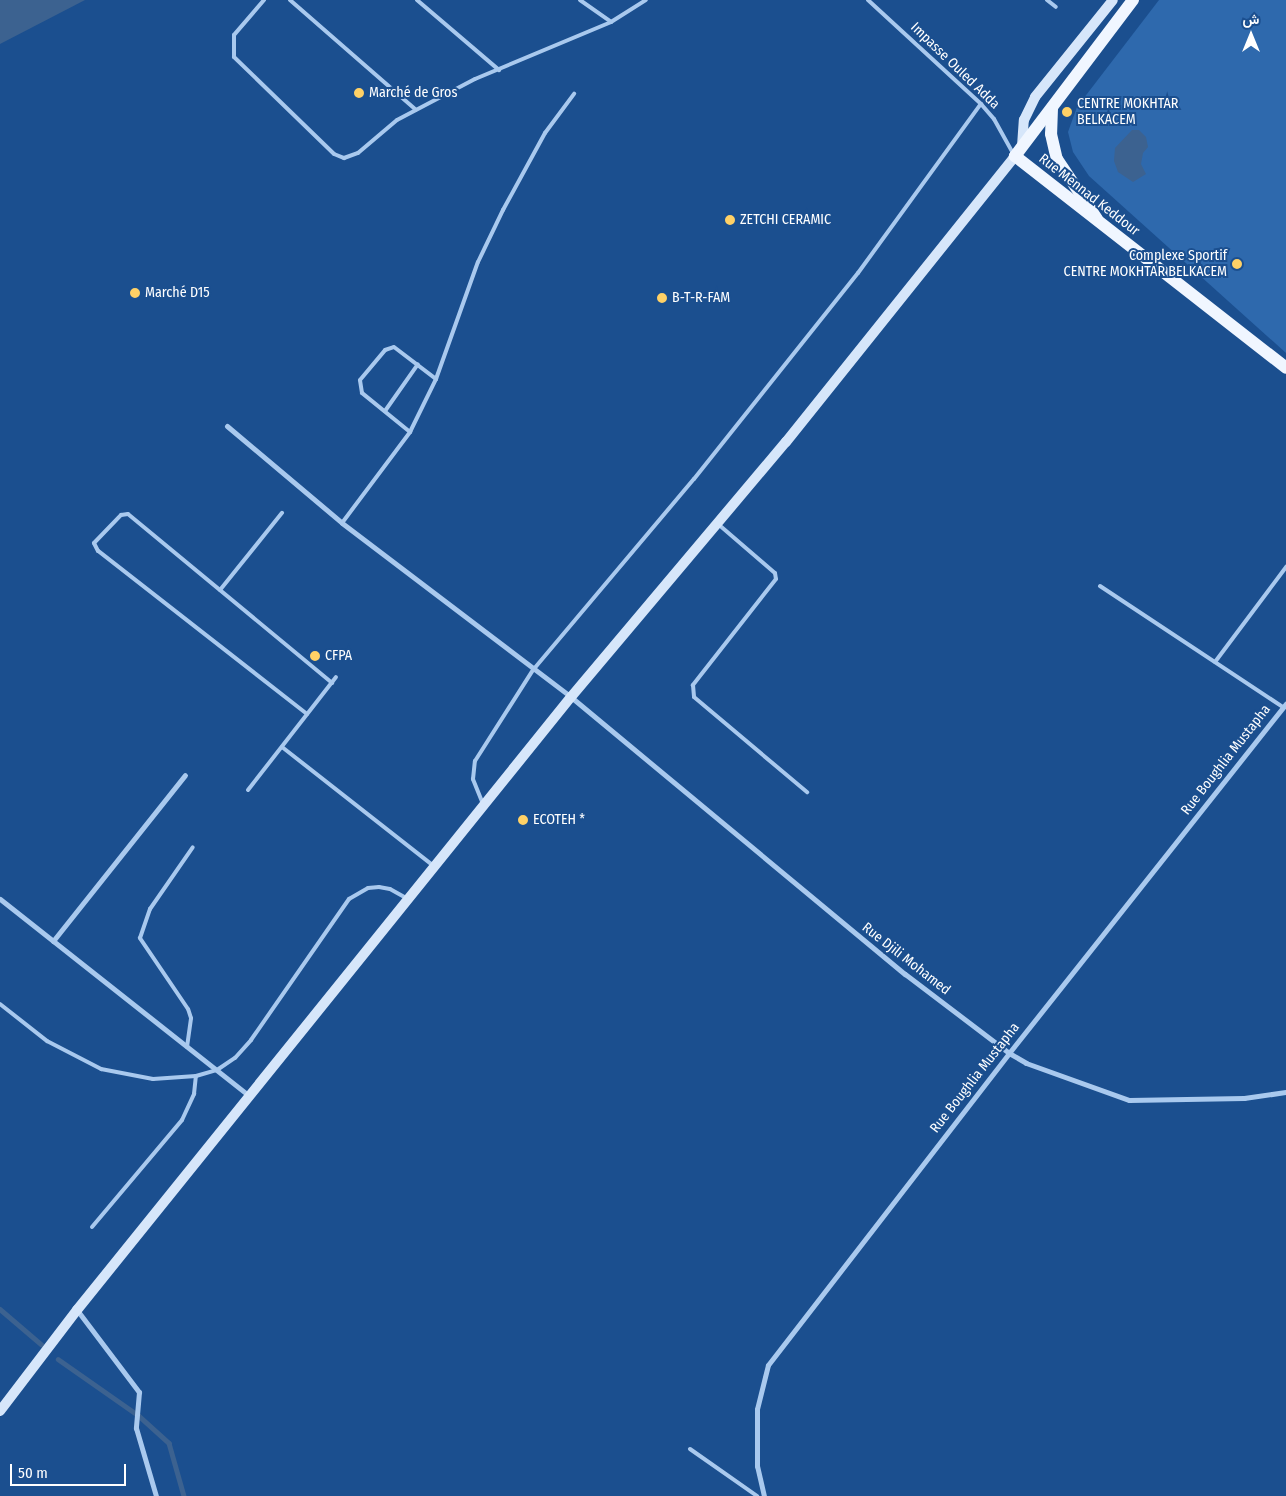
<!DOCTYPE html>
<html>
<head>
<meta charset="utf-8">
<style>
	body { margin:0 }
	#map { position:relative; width:1286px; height:1496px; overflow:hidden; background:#1b4f8f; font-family:"Fira Sans Condensed",Vazirmatn,sans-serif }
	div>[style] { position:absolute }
	.green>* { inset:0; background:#2e69ad }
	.water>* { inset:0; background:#3c6290 }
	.stream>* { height:4.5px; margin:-2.25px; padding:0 2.25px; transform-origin:2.25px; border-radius:2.25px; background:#3c6290 }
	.lane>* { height:4px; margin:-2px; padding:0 2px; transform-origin:2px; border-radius:2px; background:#a9c9ee }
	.street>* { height:5px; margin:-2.5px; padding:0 2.5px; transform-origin:2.5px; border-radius:2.5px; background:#a9c9ee }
	.secondary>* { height:10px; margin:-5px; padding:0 5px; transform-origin:5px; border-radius:5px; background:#d6e6fa }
	.primary>* { height:12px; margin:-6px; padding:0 6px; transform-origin:6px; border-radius:6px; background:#f0f6ff }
	.dots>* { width:14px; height:14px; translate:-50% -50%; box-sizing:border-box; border:2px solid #1b4f8f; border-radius:50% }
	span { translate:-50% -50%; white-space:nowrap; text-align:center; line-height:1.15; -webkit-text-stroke:4px #1b4f8f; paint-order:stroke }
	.street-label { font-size:14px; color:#fff }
	.poi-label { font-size:14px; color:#fff }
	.left { translate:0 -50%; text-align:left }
	.right { translate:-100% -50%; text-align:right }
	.north { position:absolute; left:1226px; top:10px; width:50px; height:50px; -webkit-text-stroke:4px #1b4f8f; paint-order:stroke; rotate:0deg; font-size:14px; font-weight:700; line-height:20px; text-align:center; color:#fff }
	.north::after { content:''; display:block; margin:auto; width:18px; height:22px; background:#fff; clip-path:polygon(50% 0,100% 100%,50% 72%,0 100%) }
	.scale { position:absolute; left:10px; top:1464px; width:116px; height:22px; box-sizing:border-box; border:2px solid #fff; border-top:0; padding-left:6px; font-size:15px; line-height:18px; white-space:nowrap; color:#fff; -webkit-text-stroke:4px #1b4f8f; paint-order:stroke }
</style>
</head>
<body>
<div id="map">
	<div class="green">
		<div style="clip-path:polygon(1159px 0,1286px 0,1286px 353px,1089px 176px,1073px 152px,1068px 132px,1077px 107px)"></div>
	</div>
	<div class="water">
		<div style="clip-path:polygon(0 0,85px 0,0 44px)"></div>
		<div style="clip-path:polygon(1132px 130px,1139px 130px,1146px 137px,1148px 147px,1143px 153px,1141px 164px,1146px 174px,1133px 182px,1118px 172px,1114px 161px,1115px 148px)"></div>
	</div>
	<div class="stream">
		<div style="left:0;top:1309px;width:54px;rotate:40.5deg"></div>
		<div style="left:58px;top:1359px;width:98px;rotate:35deg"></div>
		<div style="left:138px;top:1415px;width:42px;rotate:42.1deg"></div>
		<div style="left:169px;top:1443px;width:55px;rotate:74.2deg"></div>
	</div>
	<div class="lane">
		<div style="left:264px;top:0;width:46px;rotate:130.6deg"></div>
		<div style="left:234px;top:35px;width:22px;rotate:90deg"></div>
		<div style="left:234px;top:57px;width:139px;rotate:44.1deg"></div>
		<div style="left:334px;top:154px;width:11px;rotate:22deg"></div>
		<div style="left:344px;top:158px;width:15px;rotate:-20deg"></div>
		<div style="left:358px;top:153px;width:51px;rotate:-40.2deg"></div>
		<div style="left:397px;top:120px;width:88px;rotate:-27.7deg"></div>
		<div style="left:475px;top:79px;width:147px;rotate:-22.7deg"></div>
		<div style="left:290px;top:0;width:167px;rotate:41.1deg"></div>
		<div style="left:417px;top:0;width:108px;rotate:40.5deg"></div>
		<div style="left:580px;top:0;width:38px;rotate:35deg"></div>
		<div style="left:611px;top:22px;width:41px;rotate:-32.2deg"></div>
		<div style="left:868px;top:0;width:154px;rotate:42.6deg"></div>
		<div style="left:981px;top:104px;width:20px;rotate:49deg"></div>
		<div style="left:994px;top:119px;width:39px;rotate:61deg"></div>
		<div style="left:1047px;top:0;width:11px;rotate:38deg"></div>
		<div style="left:385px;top:411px;width:57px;rotate:-54.9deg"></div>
		<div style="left:410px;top:432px;width:62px;rotate:-140.9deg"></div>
		<div style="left:362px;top:393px;width:13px;rotate:-99deg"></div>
		<div style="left:360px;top:380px;width:39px;rotate:-50deg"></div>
		<div style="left:385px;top:350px;width:9px;rotate:-18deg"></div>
		<div style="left:394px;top:347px;width:53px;rotate:37.3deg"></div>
		<div style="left:342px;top:523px;width:114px;rotate:-53.2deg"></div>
		<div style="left:410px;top:432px;width:59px;rotate:-63.9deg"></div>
		<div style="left:436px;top:379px;width:124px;rotate:-70.3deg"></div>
		<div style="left:478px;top:262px;width:58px;rotate:-64.3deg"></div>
		<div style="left:503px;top:210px;width:88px;rotate:-61.4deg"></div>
		<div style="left:545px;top:133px;width:49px;rotate:-53.4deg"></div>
		<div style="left:718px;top:524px;width:75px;rotate:40.7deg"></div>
		<div style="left:775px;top:573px;width:6px;rotate:81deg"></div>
		<div style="left:776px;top:579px;width:135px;rotate:128.1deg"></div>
		<div style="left:693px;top:685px;width:12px;rotate:85deg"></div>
		<div style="left:694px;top:697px;width:148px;rotate:40.1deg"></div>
		<div style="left:1100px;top:586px;width:219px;rotate:33.5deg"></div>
		<div style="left:220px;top:590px;width:99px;rotate:-51.2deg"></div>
		<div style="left:1215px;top:662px;width:119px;rotate:-53.2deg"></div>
		<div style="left:307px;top:714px;width:265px;rotate:-142deg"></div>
		<div style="left:98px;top:551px;width:9px;rotate:-117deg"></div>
		<div style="left:94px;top:543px;width:39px;rotate:-46deg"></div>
		<div style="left:121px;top:515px;width:7px;rotate:-8deg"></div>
		<div style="left:128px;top:514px;width:265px;rotate:39.6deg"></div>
		<div style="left:282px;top:747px;width:193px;rotate:38.1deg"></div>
		<div style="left:248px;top:790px;width:143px;rotate:-52.1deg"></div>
		<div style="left:483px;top:804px;width:27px;rotate:-112deg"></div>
		<div style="left:473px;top:779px;width:18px;rotate:-84deg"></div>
		<div style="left:475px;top:761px;width:108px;rotate:-57.5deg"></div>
		<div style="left:533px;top:670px;width:250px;rotate:-49.9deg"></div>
		<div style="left:694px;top:479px;width:263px;rotate:-51.5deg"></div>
		<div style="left:858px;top:273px;width:209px;rotate:-54deg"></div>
		<div style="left:0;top:1004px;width:60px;rotate:38.2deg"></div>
		<div style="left:47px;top:1041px;width:61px;rotate:27.4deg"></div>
		<div style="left:101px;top:1069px;width:53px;rotate:10.9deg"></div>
		<div style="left:153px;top:1079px;width:43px;rotate:-4deg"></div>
		<div style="left:196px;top:1076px;width:22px;rotate:-16deg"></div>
		<div style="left:217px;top:1070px;width:22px;rotate:-34deg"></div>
		<div style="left:235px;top:1058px;width:24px;rotate:-48deg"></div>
		<div style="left:251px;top:1040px;width:172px;rotate:-55.2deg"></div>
		<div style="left:349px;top:899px;width:22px;rotate:-30deg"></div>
		<div style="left:368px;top:888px;width:11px;rotate:-5deg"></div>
		<div style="left:379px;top:887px;width:11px;rotate:10deg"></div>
		<div style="left:390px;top:889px;width:21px;rotate:29deg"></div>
		<div style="left:187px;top:1047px;width:29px;rotate:-82deg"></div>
		<div style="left:191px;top:1018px;width:9px;rotate:-108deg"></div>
		<div style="left:188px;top:1009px;width:86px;rotate:-124.1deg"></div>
		<div style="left:140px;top:938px;width:31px;rotate:-71deg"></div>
		<div style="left:150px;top:909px;width:75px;rotate:-55.3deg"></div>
		<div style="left:92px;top:1227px;width:140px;rotate:-49.9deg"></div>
		<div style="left:182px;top:1120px;width:29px;rotate:-65deg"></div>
		<div style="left:194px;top:1094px;width:18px;rotate:-84deg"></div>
		<div style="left:690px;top:1449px;width:82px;rotate:35deg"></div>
	</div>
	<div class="street">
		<div style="left:227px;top:426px;width:150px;rotate:40.1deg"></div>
		<div style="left:342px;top:523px;width:288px;rotate:37.2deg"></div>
		<div style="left:571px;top:697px;width:434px;rotate:39.7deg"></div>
		<div style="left:905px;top:974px;width:131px;rotate:37.2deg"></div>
		<div style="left:1009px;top:1053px;width:20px;rotate:30deg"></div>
		<div style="left:1026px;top:1063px;width:109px;rotate:19.8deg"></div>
		<div style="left:1129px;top:1100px;width:115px;rotate:-1deg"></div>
		<div style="left:1244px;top:1098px;width:42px;rotate:-8.1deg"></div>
		<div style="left:0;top:899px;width:318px;rotate:38.3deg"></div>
		<div style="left:53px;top:941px;width:212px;rotate:-51.5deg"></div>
		<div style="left:77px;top:1310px;width:103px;rotate:52.9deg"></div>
		<div style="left:139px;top:1392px;width:36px;rotate:95deg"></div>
		<div style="left:136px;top:1428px;width:71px;rotate:73.6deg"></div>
		<div style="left:764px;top:1496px;width:31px;rotate:-103deg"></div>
		<div style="left:757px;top:1466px;width:57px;rotate:-90deg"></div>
		<div style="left:757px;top:1409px;width:45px;rotate:-76deg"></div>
		<div style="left:768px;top:1365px;width:394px;rotate:-52.3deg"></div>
		<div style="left:1009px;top:1053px;width:446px;rotate:-51.6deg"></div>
	</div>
	<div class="secondary">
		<div style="left:1022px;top:146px;width:26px;rotate:-86deg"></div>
		<div style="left:1024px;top:120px;width:25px;rotate:-64deg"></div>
		<div style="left:1035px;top:97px;width:124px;rotate:-51.2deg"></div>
		<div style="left:0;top:1411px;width:127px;rotate:-52.7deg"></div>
		<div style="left:77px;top:1310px;width:787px;rotate:-51.14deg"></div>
		<div style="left:571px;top:697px;width:334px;rotate:-49.9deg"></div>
		<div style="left:786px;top:442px;width:366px;rotate:-51.3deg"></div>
	</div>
	<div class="primary">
		<div style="left:1133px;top:0;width:196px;rotate:127.1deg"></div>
		<div style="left:1015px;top:156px;width:344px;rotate:38deg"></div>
		<div style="left:1052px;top:108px;width:26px;rotate:92deg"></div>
		<div style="left:1051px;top:134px;width:26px;rotate:77deg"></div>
		<div style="left:1057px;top:159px;width:72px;rotate:56.3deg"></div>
	</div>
	<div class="dots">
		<div style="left:359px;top:93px;background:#ffd166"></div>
		<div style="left:1067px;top:112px;background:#ffd166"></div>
		<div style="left:730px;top:220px;background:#ffd166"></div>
		<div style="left:1237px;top:264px;background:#ffd166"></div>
		<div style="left:135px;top:293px;background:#ffd166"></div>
		<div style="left:662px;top:298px;background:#ffd166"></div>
		<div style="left:315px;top:656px;background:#ffd166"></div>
		<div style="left:523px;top:820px;background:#ffd166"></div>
	</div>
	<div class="street-label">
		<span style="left:955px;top:66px;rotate:44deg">Impasse Ouled Adda</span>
		<span style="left:1089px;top:195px;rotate:38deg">Rue Mennad Keddour</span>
		<span style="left:1226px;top:760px;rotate:-52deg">Rue Boughlia Mustapha</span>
		<span style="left:906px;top:959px;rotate:38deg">Rue Djili Mohamed</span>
		<span style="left:975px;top:1078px;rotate:-52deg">Rue Boughlia Mustapha</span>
	</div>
	<div class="poi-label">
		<span class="left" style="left:369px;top:93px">Marché de Gros</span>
		<span class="left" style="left:1077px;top:112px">CENTRE MOKHTAR<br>BELKACEM</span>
		<span class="left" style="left:740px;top:220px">ZETCHI CERAMIC</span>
		<span class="right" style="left:1227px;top:264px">Complexe Sportif<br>CENTRE MOKHTAR BELKACEM</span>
		<span class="left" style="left:145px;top:293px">Marché D15</span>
		<span class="left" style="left:672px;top:298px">B-T-R-FAM</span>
		<span class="left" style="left:325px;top:656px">CFPA</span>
		<span class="left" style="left:533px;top:820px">ECOTEH *</span>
	</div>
	<div class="north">ش</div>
	<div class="scale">50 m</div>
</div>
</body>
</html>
